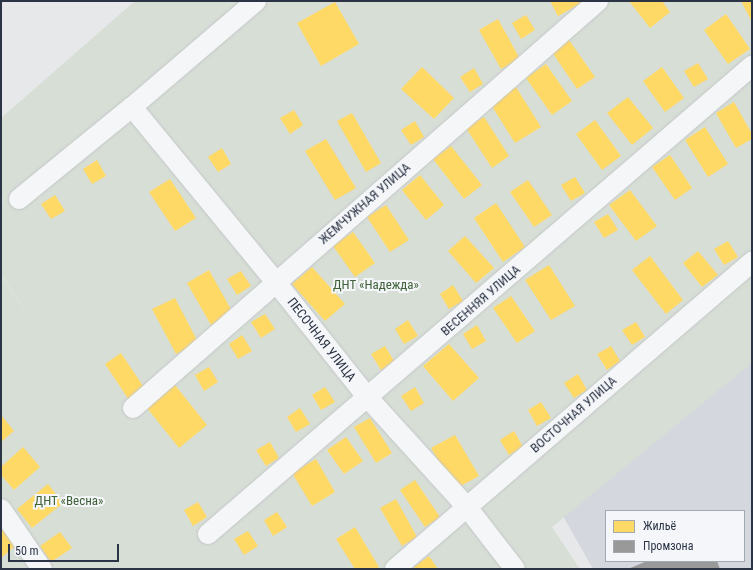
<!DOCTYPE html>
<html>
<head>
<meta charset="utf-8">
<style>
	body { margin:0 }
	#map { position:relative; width:753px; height:570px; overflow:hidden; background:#e6e8ea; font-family:"Roboto Condensed",sans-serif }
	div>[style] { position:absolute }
	.built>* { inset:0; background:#d4d7dd }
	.green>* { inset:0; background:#d6ded6 }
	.homes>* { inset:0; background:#ffd966 }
	.industry>* { inset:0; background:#999 }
	.roads { filter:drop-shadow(0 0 1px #c4c6c8) drop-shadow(0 0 1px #c4c6c8) }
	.minor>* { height:20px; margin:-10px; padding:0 10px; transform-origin:10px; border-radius:10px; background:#f5f6f7 }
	span { translate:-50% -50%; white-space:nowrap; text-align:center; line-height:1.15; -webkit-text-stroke:4px #f4f6f9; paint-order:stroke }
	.street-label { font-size:13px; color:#2b3445 }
	.park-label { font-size:13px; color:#3f6138 }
	.frame { position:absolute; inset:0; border:2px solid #2b3445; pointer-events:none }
	.legend { position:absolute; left:605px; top:510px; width:140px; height:52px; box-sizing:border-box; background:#f4f6f9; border:1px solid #a4a8b1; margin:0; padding:5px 7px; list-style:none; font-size:12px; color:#2b3445 }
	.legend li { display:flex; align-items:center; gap:8px; height:20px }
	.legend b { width:20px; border:1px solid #a4a8b1 }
	.scale { position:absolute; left:8px; top:544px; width:111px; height:18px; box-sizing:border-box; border:2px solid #2b3445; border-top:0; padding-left:5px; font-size:12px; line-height:14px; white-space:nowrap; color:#2b3445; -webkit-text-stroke:3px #f4f6f9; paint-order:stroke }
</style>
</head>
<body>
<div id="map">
	<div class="built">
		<div style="clip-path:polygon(evenodd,752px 356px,752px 569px,593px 569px,555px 502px,752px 356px,606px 511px,744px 511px,744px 561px,606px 561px,606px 511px)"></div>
	</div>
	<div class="green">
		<div style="clip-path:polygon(135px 1px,752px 1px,752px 363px,552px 527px,580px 569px,1px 569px,1px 275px,55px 355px,1px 274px,1px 118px)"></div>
	</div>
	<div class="homes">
		<div style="clip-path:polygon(550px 1px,585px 1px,558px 16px)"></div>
		<div style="clip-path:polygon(629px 1px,662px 1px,670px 12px,650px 28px)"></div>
		<div style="clip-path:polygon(741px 1px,752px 1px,752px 22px)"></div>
		<div style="clip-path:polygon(335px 2px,359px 44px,321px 66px,297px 23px)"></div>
		<div style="clip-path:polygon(726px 14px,750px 49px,728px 64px,704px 30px)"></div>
		<div style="clip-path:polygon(526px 15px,535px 30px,521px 39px,512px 23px)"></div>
		<div style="clip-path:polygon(498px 19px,520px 59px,501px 69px,479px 30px)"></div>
		<div style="clip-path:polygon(569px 40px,595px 77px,577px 89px,552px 52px)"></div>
		<div style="clip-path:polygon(698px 63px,708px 79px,694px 87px,684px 71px)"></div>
		<div style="clip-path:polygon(546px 64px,572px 101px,552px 115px,526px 78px)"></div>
		<div style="clip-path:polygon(422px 67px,454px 98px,434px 119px,401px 89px)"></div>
		<div style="clip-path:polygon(662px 67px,684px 98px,665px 112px,643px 81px)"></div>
		<div style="clip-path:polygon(474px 68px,483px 84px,470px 92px,460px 77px)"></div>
		<div style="clip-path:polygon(516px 87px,541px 127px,515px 143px,490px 103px)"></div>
		<div style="clip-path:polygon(628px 97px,653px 128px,632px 145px,607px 113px)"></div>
		<div style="clip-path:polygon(734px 102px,752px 134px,752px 139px,736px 148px,716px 113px)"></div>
		<div style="clip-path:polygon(294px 110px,303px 125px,290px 134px,280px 118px)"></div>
		<div style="clip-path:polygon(352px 113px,381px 163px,366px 172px,337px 121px)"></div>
		<div style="clip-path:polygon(484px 117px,509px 156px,492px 168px,466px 128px)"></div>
		<div style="clip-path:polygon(595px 120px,621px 156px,602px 170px,576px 134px)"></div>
		<div style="clip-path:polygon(415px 121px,424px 137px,411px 145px,401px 130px)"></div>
		<div style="clip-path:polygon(705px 127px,728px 164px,708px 177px,685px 140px)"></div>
		<div style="clip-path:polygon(326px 139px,356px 188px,335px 200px,305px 151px)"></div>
		<div style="clip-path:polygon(451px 146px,482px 185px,464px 199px,433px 159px)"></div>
		<div style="clip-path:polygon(222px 148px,231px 164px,218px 172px,208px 157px)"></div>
		<div style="clip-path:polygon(670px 155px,692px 188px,675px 200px,652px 167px)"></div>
		<div style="clip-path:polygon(97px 160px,106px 176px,92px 184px,83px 169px)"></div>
		<div style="clip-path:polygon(420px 175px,444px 205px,426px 220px,402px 190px)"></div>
		<div style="clip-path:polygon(575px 177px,585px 193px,571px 201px,561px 185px)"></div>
		<div style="clip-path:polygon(170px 179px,196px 218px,175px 231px,149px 192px)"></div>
		<div style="clip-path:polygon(528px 180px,552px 215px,534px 227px,510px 192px)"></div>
		<div style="clip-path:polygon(630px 190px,657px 226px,636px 241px,609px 205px)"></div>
		<div style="clip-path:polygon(55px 195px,65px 211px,51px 219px,41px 204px)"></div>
		<div style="clip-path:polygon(496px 203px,525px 247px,503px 262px,474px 218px)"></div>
		<div style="clip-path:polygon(386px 205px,409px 240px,390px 252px,367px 217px)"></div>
		<div style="clip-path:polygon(608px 214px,618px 230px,604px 238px,594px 222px)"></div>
		<div style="clip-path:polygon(353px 232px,375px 263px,355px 277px,333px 246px)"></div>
		<div style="clip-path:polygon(465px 236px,494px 268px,476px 283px,448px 251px)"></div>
		<div style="clip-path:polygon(728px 241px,738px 257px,724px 265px,714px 249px)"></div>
		<div style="clip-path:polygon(698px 251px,718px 275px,702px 287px,683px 263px)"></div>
		<div style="clip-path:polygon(650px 256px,683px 300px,666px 314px,632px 270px)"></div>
		<div style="clip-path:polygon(549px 265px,575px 306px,551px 320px,525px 280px)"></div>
		<div style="clip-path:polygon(312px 267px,345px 304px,325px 321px,292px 284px)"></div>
		<div style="clip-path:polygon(209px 270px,233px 313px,211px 325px,187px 283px)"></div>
		<div style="clip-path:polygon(241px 271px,251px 286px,237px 295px,227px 279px)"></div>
		<div style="clip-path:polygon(453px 285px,463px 301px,449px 309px,440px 294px)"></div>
		<div style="clip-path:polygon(511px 296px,535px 331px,517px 343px,493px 308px)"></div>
		<div style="clip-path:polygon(175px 298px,198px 342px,176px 354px,152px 309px)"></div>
		<div style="clip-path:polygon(265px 314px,275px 329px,261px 338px,251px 322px)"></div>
		<div style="clip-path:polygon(408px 320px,418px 336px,404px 344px,395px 329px)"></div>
		<div style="clip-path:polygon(636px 322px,645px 337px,632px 345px,622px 330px)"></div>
		<div style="clip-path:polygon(477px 325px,486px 341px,472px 349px,463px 334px)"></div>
		<div style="clip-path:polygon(242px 335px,252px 351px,238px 359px,229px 344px)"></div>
		<div style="clip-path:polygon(449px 344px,479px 378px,453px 401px,423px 366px)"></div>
		<div style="clip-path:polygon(385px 346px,394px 361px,381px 370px,371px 354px)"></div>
		<div style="clip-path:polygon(611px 346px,620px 361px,607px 370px,597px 354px)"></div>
		<div style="clip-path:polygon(121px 353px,145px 389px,129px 400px,105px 364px)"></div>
		<div style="clip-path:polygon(209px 367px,218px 382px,204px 391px,195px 375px)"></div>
		<div style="clip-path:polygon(578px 374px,587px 390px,574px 398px,564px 383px)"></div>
		<div style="clip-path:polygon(175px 385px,207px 425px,179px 448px,147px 408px)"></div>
		<div style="clip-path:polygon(325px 387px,335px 402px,321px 410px,312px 395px)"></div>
		<div style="clip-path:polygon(415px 387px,424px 403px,411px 411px,401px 396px)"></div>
		<div style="clip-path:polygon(541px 402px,551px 418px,537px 426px,528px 410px)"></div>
		<div style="clip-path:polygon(300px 408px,310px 424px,296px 432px,287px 417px)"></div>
		<div style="clip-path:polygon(1px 415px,14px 431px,1px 442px)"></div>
		<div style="clip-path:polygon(370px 418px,392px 453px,376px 463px,354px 427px)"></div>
		<div style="clip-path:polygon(514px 431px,523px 447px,509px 455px,500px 440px)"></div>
		<div style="clip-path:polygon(455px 435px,479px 476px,455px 489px,431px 448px)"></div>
		<div style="clip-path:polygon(346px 437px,363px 461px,344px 474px,327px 450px)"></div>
		<div style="clip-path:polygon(270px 442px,279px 458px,266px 466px,256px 450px)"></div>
		<div style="clip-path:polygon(23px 447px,40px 467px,14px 490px,1px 475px,1px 467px)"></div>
		<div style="clip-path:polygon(316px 459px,335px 492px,312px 506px,292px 473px)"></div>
		<div style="clip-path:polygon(415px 480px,440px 517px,425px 527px,400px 490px)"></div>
		<div style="clip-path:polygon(48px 484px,63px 503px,32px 528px,17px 509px)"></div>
		<div style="clip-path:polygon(396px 499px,417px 537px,402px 546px,380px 508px)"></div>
		<div style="clip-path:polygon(198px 502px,207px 517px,193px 526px,184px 510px)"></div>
		<div style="clip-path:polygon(277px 512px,287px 527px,273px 536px,264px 520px)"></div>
		<div style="clip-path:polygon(355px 527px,379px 567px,376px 569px,355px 569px,336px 539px)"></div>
		<div style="clip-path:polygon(1px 528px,15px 546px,1px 558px)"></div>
		<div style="clip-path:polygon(248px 531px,258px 546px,244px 555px,234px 539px)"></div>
		<div style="clip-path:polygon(60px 532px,72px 548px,51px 562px,40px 546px)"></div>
		<div style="clip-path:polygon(429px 556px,438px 569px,415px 569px,414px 567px)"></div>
	</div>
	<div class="industry">
		<div style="clip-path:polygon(647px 561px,717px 561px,720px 569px,628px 569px)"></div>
	</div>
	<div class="roads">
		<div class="minor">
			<div style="left:132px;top:107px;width:225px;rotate:50.6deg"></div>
			<div style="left:275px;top:281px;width:149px;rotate:51.5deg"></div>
			<div style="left:368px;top:398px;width:147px;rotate:47.8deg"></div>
			<div style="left:467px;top:507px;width:78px;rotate:52.3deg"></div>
			<div style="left:19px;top:199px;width:146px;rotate:-39.2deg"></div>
			<div style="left:132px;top:107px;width:163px;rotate:-40.5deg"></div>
			<div style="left:133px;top:408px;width:618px;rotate:-41.19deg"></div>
			<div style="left:1px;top:509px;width:73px;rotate:55.7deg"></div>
			<div style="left:208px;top:534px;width:718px;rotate:-40.71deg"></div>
			<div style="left:395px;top:569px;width:471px;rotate:-40.7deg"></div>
		</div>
	</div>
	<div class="street-label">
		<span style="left:365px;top:204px;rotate:-41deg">ЖЕМЧУЖНАЯ УЛИЦА</span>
		<span style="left:481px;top:301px;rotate:-41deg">ВЕСЕННЯЯ УЛИЦА</span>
		<span style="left:321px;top:340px;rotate:52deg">ПЕСОЧНАЯ УЛИЦА</span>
		<span style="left:574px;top:415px;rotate:-41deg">ВОСТОЧНАЯ УЛИЦА</span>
	</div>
	<div class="park-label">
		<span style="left:376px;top:285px">ДНТ «Надежда»</span>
		<span style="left:69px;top:501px">ДНТ «Весна»</span>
	</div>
	<div class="frame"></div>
	<ul class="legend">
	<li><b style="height:11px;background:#ffd966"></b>Жильё</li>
	<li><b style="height:11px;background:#999"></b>Промзона</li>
	</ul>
	<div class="scale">50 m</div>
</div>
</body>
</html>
